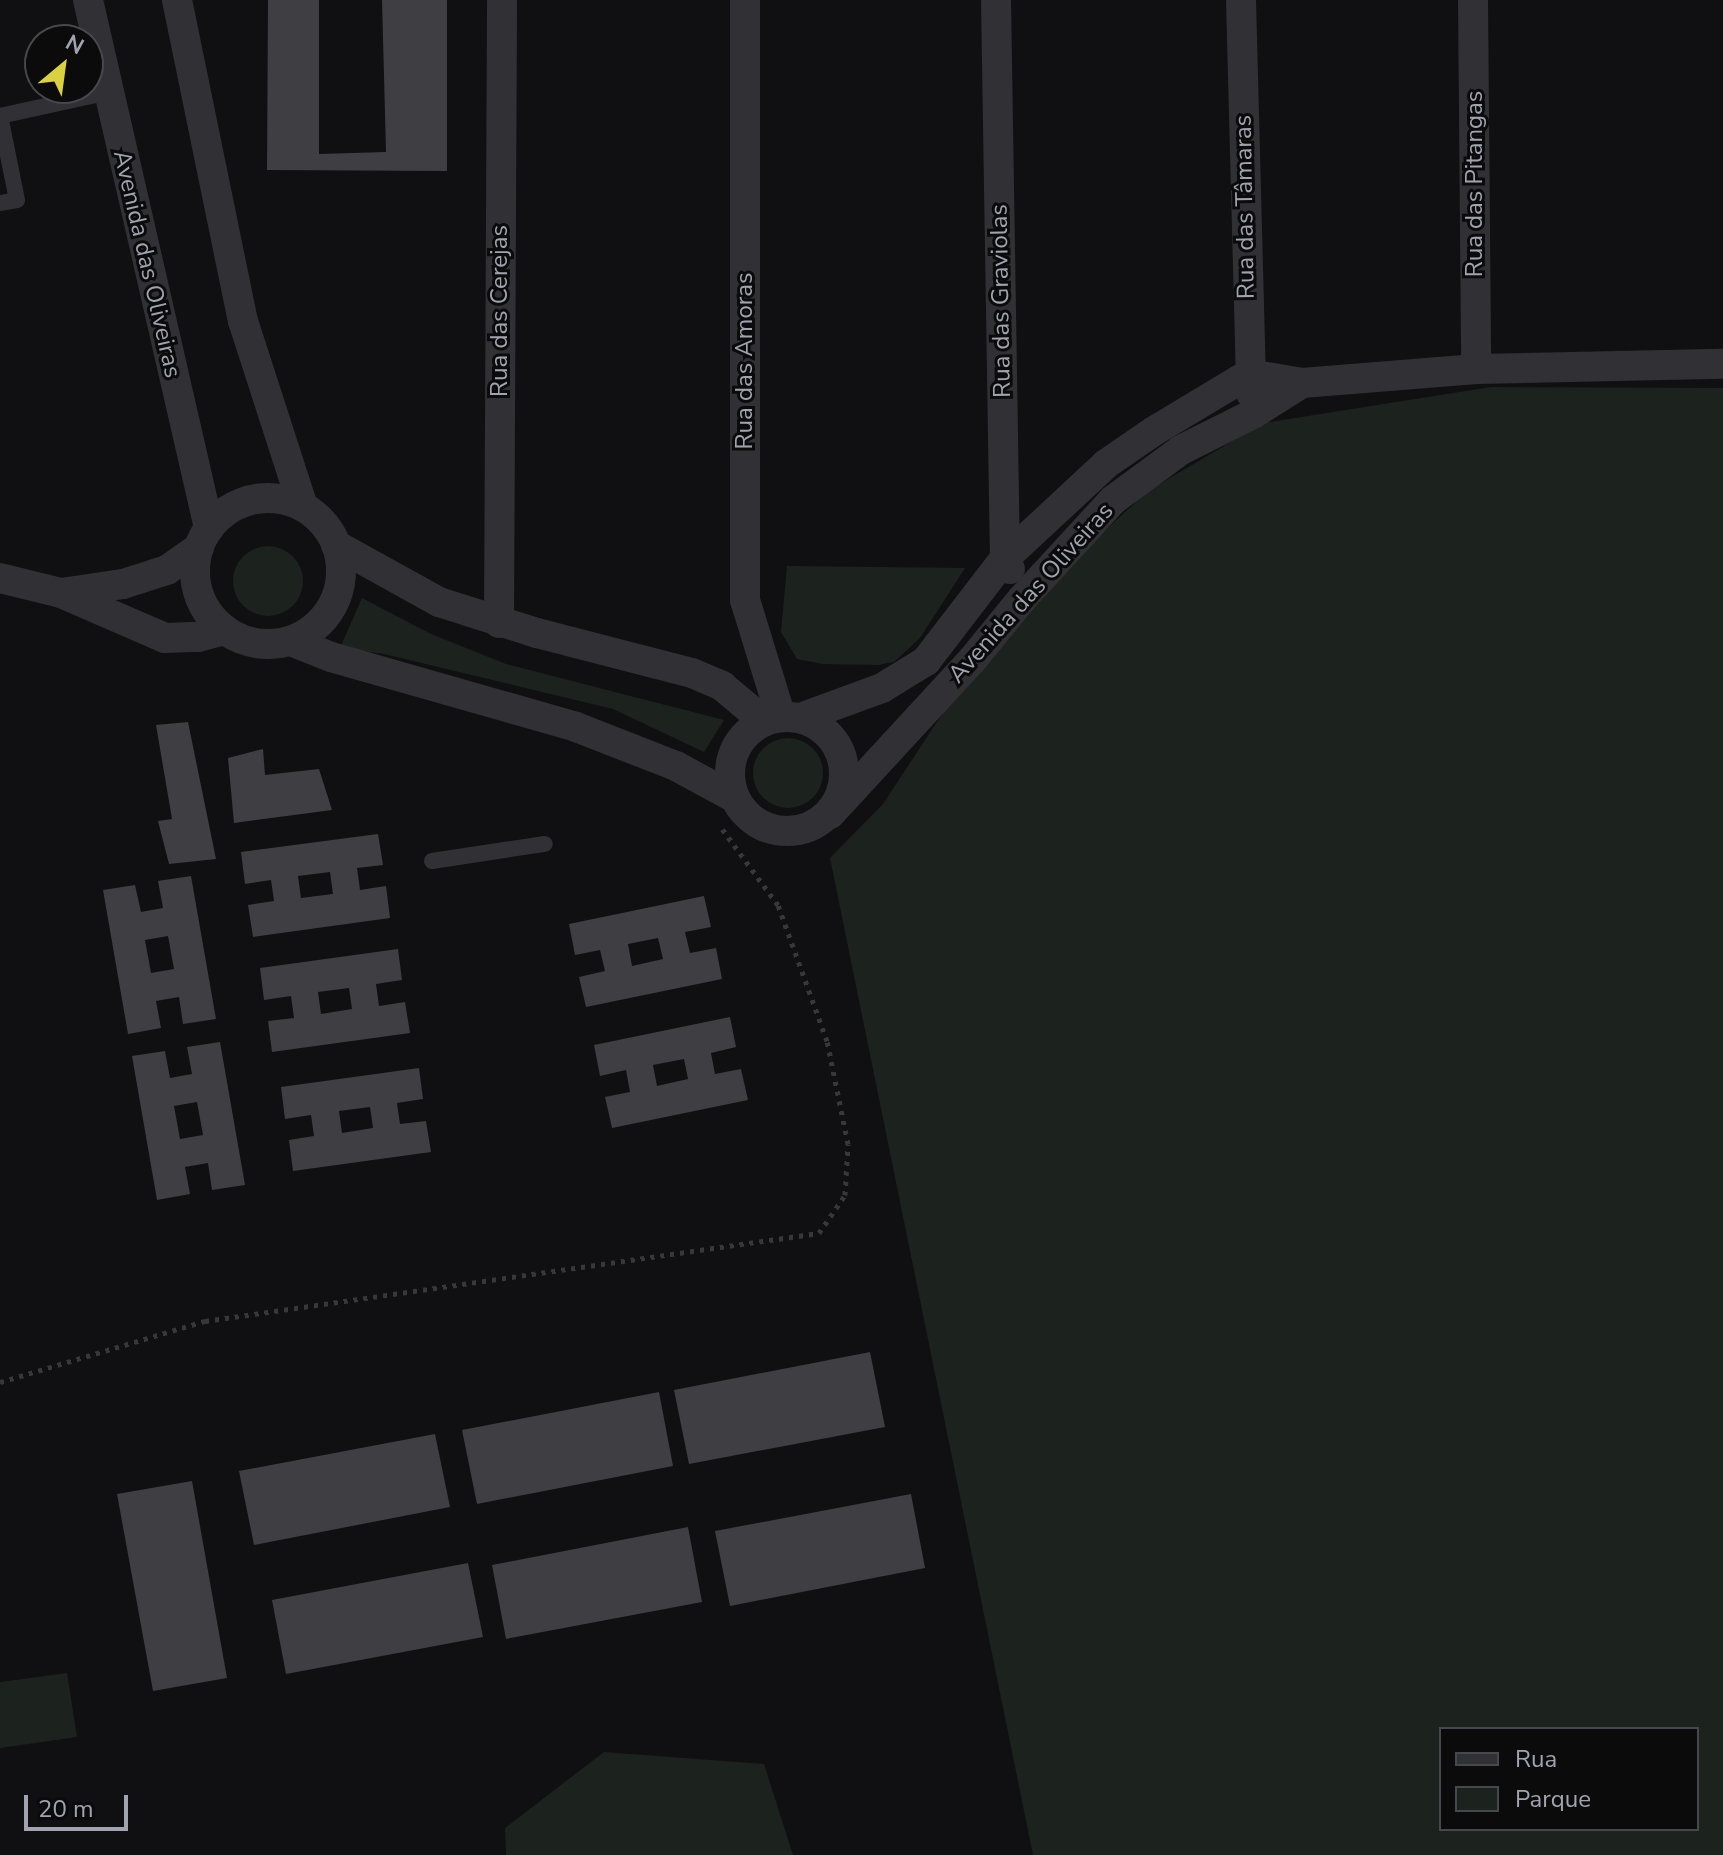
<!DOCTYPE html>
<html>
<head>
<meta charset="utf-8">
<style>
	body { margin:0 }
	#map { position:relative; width:1723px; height:1855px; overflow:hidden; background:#100f11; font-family:"Nunito Sans",sans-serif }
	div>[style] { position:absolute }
	.green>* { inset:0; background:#1c231f }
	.round { border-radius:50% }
	.building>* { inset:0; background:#3f3f43 }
	.path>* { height:5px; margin-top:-2.5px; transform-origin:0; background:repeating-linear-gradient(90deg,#37373c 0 4px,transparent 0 10px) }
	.lane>* { height:16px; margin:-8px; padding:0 8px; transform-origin:8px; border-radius:8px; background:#313135 }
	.street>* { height:30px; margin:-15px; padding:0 15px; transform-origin:15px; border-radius:15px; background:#313135 }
	.street>.ring { margin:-15px; padding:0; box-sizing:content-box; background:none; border:30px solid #313135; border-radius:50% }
	span { translate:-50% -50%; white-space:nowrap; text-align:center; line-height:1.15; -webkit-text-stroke:6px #0b0b0b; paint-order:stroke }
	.street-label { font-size:24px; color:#a2a3b0 }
	.legend { position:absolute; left:1439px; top:1727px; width:260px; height:104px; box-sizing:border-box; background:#0b0b0b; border:2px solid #47484d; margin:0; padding:10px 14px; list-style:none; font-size:24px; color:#a2a3b0 }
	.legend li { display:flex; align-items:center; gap:16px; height:40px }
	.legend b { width:40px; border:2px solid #47484d }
	.north { position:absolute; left:24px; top:24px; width:80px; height:80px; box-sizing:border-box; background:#0b0b0b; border:2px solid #47484d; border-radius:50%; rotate:29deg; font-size:22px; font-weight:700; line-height:32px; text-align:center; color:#a2a3b0 }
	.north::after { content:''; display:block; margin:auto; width:28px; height:36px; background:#d9d13f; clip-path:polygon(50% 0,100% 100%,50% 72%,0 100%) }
	.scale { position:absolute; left:24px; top:1795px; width:104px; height:36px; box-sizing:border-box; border:4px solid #a2a3b0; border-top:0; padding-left:10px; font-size:24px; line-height:28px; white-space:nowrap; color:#a2a3b0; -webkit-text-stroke:6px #0b0b0b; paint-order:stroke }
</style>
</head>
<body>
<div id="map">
	<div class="green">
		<div style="clip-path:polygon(evenodd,1491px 387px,1723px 388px,1723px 1855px,1033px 1855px,830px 858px,883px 804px,956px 693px,1073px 560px,1148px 491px,1263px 423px,1491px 387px,1441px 1729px,1697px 1729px,1697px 1829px,1441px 1829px,1441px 1729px)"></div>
		<div class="round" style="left:233px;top:546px;width:70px;height:70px"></div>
		<div style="clip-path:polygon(787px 566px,965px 568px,920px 638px,894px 662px,878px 665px,823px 664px,797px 659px,781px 632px)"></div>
		<div style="clip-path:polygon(362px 598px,431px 634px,506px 664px,724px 720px,704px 752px,613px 709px,384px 654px,340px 648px)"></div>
		<div class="round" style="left:753px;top:738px;width:70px;height:70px"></div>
		<div style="clip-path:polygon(67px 1673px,77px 1737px,0 1748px,0 1682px)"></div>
		<div style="clip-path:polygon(604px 1752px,764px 1764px,793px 1855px,506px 1855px,505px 1828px)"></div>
	</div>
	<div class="building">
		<div style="clip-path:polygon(268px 0,319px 0,319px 154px,386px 152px,382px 0,447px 0,447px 171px,267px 170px)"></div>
		<div style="clip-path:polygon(188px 722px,216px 859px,169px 864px,158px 821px,172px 819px,156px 725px)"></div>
		<div style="clip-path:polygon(263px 749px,265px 775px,319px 769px,332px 810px,234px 823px,228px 758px)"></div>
		<div style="clip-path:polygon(evenodd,378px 834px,383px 865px,357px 868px,360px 890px,386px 886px,390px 918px,253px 937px,248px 905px,274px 901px,271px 880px,245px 884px,241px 852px,378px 834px,330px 872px,333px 894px,301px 898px,298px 876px,330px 872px)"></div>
		<div style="clip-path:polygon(evenodd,191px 876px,216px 1019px,183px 1024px,179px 997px,156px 1001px,161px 1028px,128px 1034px,103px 890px,135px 885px,141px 912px,163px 908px,158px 881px,191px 876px,168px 936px,174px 969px,151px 973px,145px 940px,168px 936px)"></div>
		<div style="clip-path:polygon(evenodd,704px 896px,711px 927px,685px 932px,690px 953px,716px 948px,722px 979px,586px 1007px,579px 977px,605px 971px,600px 950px,575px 955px,569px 924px,704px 896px,658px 938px,663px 959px,632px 966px,628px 944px,658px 938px)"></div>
		<div style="clip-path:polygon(evenodd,398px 949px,402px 980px,376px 984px,379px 1006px,405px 1002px,410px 1033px,272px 1052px,268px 1021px,294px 1018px,291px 996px,264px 1000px,260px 968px,398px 949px,349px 988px,352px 1009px,321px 1014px,318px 992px,349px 988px)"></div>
		<div style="clip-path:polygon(evenodd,730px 1017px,736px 1047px,711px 1053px,715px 1074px,741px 1069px,748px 1100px,612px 1128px,605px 1097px,630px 1092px,626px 1070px,600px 1076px,594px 1045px,730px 1017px,684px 1059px,688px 1079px,657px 1086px,653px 1065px,684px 1059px)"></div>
		<div style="clip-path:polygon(evenodd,220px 1042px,245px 1185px,212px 1190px,208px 1163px,185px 1167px,190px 1194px,157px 1200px,132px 1056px,165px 1051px,170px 1078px,192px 1074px,187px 1047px,220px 1042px,197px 1102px,203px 1135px,180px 1139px,174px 1106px,197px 1102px)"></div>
		<div style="clip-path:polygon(evenodd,419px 1068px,423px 1099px,397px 1103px,400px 1124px,426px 1121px,431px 1152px,293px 1171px,289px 1140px,314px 1136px,311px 1115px,285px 1119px,281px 1087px,419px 1068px,370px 1107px,373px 1128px,342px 1133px,339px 1111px,370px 1107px)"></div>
		<div style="clip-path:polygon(870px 1352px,885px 1427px,689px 1464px,674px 1390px)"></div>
		<div style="clip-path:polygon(659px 1392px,673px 1466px,477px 1504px,462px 1430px)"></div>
		<div style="clip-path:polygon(435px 1434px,450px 1507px,254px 1545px,239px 1471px)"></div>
		<div style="clip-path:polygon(192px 1481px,227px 1678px,153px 1691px,117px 1494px)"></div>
		<div style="clip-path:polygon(911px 1494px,925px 1568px,730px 1606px,715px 1531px)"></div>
		<div style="clip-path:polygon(688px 1527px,702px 1602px,506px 1639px,492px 1565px)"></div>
		<div style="clip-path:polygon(468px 1563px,483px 1637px,286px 1674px,272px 1600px)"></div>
	</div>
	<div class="path">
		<div style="left:0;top:1382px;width:214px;rotate:-16.6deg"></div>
		<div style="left:205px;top:1321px;width:620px;rotate:-8.16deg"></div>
		<div style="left:819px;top:1233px;width:46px;rotate:-55.6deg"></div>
		<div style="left:845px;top:1195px;width:51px;rotate:-86.6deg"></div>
		<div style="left:848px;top:1144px;width:105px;rotate:-101.5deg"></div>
		<div style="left:827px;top:1041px;width:145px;rotate:-109.8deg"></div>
		<div style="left:778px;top:905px;width:98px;rotate:-126.3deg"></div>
	</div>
	<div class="lane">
		<div style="left:0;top:116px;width:112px;rotate:-12.4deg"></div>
		<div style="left:0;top:203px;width:17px;rotate:-10deg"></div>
		<div style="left:17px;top:200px;width:86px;rotate:-101.4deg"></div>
		<div style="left:432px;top:861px;width:114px;rotate:-8.6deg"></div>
	</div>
	<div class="street">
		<div style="left:88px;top:0;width:542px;rotate:77.09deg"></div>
		<div style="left:177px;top:0;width:328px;rotate:78.4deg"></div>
		<div style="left:243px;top:321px;width:195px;rotate:72.1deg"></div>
		<div style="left:745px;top:0;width:600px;rotate:90deg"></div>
		<div style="left:745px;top:600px;width:122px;rotate:72.9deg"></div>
		<div style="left:996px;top:0;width:558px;rotate:89.08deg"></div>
		<div style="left:1005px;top:558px;width:12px;rotate:66deg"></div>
		<div style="left:1241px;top:0;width:394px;rotate:88.5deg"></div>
		<div style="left:1473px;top:0;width:369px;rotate:89.5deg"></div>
		<div class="ring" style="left:195px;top:498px;width:116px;height:116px"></div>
		<div style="left:336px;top:545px;width:118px;rotate:29deg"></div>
		<div style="left:439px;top:602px;width:103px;rotate:17.6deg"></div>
		<div style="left:537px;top:633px;width:160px;rotate:14.5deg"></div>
		<div style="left:692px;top:673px;width:33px;rotate:23deg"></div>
		<div style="left:722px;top:686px;width:55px;rotate:39.8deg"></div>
		<div style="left:0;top:578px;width:63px;rotate:13.8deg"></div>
		<div style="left:61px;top:593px;width:113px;rotate:23.4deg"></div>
		<div style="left:165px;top:638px;width:33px;rotate:-2deg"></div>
		<div style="left:198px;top:637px;width:28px;rotate:-15deg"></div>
		<div style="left:61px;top:593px;width:63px;rotate:-8.3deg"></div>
		<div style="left:123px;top:584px;width:46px;rotate:-17.7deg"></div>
		<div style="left:167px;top:570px;width:39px;rotate:-35deg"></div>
		<div style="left:499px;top:623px;width:623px;rotate:-89.72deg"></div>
		<div style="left:291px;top:641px;width:43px;rotate:21.8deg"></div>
		<div style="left:331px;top:657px;width:255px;rotate:15.9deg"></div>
		<div style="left:576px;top:727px;width:107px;rotate:21.3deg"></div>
		<div style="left:676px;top:766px;width:65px;rotate:28.5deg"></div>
		<div class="ring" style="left:730px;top:717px;width:84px;height:84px"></div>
		<div style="left:800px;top:718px;width:87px;rotate:-20.1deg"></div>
		<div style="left:882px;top:688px;width:52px;rotate:-31.5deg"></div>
		<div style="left:926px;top:661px;width:130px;rotate:-52.5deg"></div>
		<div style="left:1005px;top:558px;width:138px;rotate:-42.9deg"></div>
		<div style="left:1106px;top:464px;width:58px;rotate:-34.5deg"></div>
		<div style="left:1154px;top:431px;width:111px;rotate:-31deg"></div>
		<div style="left:1249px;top:374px;width:54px;rotate:9.6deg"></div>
		<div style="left:1302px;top:383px;width:175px;rotate:-4.6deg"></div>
		<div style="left:1476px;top:369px;width:247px;rotate:-1.2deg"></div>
		<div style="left:830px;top:814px;width:211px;rotate:-47.3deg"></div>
		<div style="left:973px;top:659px;width:77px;rotate:-50.8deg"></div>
		<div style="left:1022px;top:599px;width:134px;rotate:-47.4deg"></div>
		<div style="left:1113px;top:500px;width:84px;rotate:-36.3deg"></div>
		<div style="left:1181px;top:450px;width:80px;rotate:-26.6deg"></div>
		<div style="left:1253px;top:414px;width:58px;rotate:-32.3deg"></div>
	</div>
	<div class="street-label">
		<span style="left:1475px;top:184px;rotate:-90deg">Rua das Pitangas</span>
		<span style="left:1245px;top:207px;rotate:-91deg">Rua das Tâmaras</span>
		<span style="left:147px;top:264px;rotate:77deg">Avenida das Oliveiras</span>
		<span style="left:1001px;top:301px;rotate:-91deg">Rua das Graviolas</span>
		<span style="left:500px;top:311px;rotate:-90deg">Rua das Cerejas</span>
		<span style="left:745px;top:361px;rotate:-90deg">Rua das Amoras</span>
		<span style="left:1031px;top:593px;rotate:-48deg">Avenida das Oliveiras</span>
	</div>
	<ul class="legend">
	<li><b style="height:10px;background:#313135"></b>Rua</li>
	<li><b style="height:22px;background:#1c231f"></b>Parque</li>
	</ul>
	<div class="north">N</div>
	<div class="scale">20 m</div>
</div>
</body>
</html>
